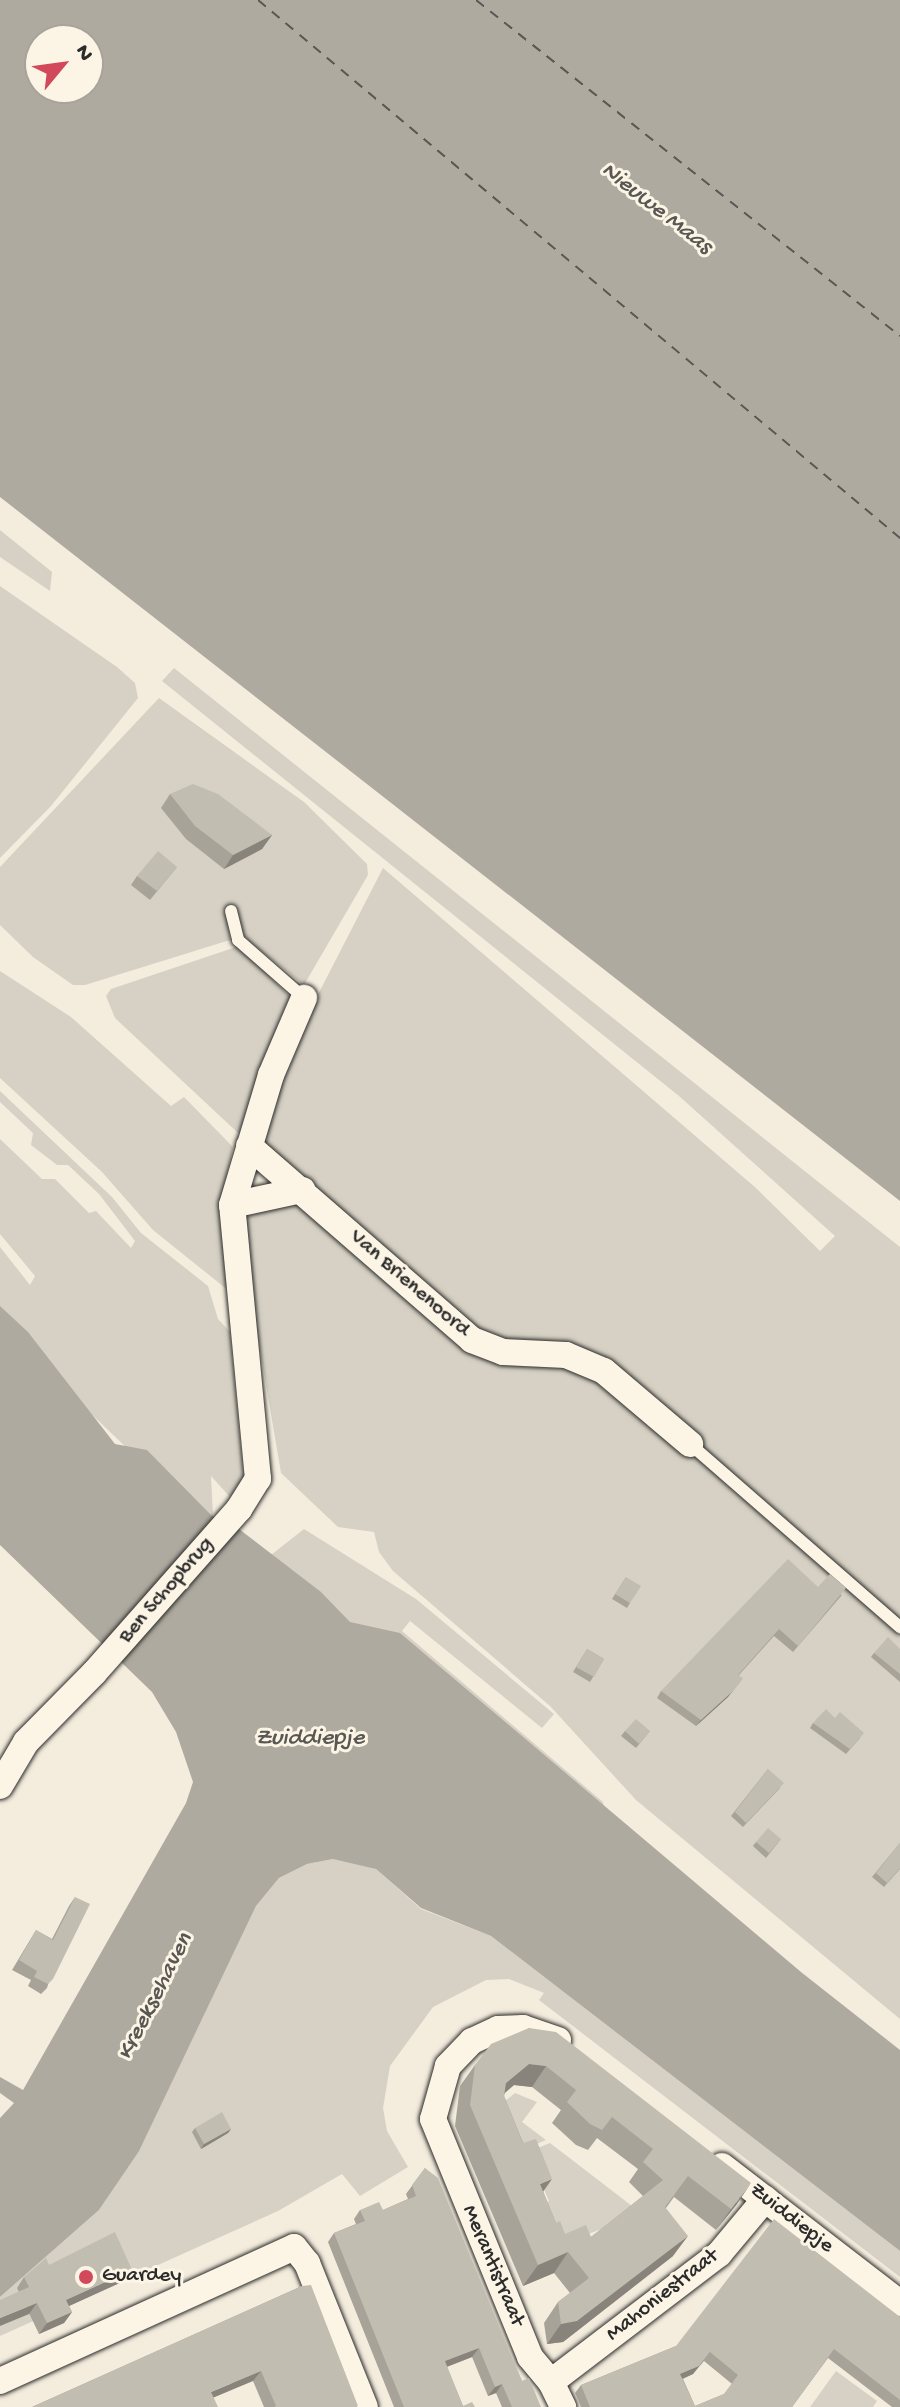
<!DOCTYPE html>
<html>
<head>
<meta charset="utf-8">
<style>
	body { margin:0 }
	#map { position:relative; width:900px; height:2407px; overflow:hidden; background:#f4edde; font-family:"Gochi Hand",sans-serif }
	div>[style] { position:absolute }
	.green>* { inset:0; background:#d6d1c4 }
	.water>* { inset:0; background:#afaaa0 }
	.ferry>* { height:2px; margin-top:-1px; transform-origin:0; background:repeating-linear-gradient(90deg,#595754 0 10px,transparent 0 18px) }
	.roads { filter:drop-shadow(0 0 2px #2b2b2b) drop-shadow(0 0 2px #2b2b2b) }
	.lane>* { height:12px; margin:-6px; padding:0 6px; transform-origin:6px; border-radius:6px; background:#fcf5e5 }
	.street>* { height:26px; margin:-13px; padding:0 13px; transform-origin:13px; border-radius:13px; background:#fcf5e5 }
	.wall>* { inset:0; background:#a7a398 }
	.shaded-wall>* { inset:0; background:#88847c }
	.building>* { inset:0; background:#c2bdb1 }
	.dots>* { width:22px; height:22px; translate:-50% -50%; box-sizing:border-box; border:4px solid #fcf5e5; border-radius:50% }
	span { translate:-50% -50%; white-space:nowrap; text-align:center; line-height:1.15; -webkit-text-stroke:6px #fcf5e5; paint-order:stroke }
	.street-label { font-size:22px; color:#2b2b2b }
	.poi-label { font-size:22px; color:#2b2b2b }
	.left { translate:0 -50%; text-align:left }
	.water-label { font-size:24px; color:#595754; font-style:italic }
	.north { position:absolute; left:24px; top:24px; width:80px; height:80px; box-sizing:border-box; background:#fcf5e5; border:2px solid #a8a49b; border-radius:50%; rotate:61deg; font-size:22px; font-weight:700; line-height:32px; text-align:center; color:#2b2b2b }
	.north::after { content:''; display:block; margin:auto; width:28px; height:36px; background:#d1495b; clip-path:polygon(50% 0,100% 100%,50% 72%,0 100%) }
</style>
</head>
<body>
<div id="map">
	<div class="green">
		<div style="clip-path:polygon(0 530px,52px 572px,50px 591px,0 557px)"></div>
		<div style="clip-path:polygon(0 586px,117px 667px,135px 683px,138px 698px,51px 806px,0 858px)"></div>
		<div style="clip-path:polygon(174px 668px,900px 1247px,900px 2019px,636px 1800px,550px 1706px,393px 1571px,379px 1552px,374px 1532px,338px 1527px,281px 1473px,241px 1237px,247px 1218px,257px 1209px,303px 1203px,446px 1329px,622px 1377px,478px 1336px,257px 1144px,290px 1049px,383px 868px,756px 1188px,820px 1251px,835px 1236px,679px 1096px,162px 681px)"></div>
		<div style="clip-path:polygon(159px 698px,304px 802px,367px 864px,368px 875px,304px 985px,250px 942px,226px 910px,230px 940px,85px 985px,73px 985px,33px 957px,0 925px,0 867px)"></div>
		<div style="clip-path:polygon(239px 946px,294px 1001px,246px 1133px,237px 1132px,115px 1018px,106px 996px,111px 989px)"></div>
		<div style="clip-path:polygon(0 971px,71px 1017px,171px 1106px,184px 1097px,233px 1147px,221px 1202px,229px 1291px,153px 1230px,102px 1172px,0 1078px)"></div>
		<div style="clip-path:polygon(0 1091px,112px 1197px,141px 1233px,208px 1286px,218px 1319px,230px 1332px,244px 1480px,230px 1497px,211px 1476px,213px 1516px,235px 1526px,271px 1555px,304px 1529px,416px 1599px,554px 1714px,542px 1728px,410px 1621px,402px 1631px,603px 1802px,605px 1813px,212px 1530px,0 1326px,0 1247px,30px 1285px,35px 1276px,0 1234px,0 1139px,42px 1179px,55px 1179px,89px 1213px,96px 1211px,131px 1248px,135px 1241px,99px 1194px,68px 1165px,57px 1165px,31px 1145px,33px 1133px,0 1102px)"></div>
		<div style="clip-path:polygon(333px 1859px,357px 1860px,376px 1869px,421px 1909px,491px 1936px,900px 2251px,900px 2277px,539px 2000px,544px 1993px,509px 1979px,486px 1980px,433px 2007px,390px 2066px,383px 2108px,387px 2131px,408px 2167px,360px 2196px,342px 2174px,278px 2211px,0 2336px,0 2297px,99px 2210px,138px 2151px,256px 1906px,279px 1878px,307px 1864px)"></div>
		<div style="clip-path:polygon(515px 2093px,537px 2102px,522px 2122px,546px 2140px,514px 2154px,498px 2107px)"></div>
		<div style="clip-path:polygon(550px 2143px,632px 2206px,604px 2228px,554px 2247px,538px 2206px,549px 2201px,528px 2152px)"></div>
		<div style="clip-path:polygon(836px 2371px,877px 2401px,873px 2407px,810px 2407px)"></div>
	</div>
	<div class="water">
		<div style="clip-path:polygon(evenodd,0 0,900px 0,900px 1201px,0 497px,0 0,88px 40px,88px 88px,40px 88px,40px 40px,88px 40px)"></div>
		<div style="clip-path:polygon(0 1306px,28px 1332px,115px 1444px,147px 1450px,212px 1516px,235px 1526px,321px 1592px,350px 1622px,400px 1633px,801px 1972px,900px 2050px,900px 2251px,491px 1936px,421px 1908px,376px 1869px,333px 1859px,307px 1864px,279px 1878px,256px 1906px,139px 2151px,99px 2210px,0 2297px,0 2118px,14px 2103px,0 2093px,0 2077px,23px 2090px,186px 1803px,193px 1782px,176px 1732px,152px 1692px,0 1545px)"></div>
	</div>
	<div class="ferry">
		<div style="left:258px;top:0;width:838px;rotate:39.96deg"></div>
		<div style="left:476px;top:0;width:541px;rotate:38.4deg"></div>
	</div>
	<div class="roads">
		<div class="lane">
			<div style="left:231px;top:911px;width:30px;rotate:76deg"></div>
			<div style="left:238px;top:940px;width:88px;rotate:41.3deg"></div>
			<div style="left:690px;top:1444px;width:279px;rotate:41.1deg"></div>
		</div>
		<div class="street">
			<div style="left:249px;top:1146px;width:296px;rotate:41deg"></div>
			<div style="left:472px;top:1340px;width:33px;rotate:21deg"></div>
			<div style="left:503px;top:1352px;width:63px;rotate:2.7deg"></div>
			<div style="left:566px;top:1355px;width:41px;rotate:22.8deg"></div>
			<div style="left:604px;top:1371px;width:113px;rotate:40.3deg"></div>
			<div style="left:232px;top:1205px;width:72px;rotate:-12.1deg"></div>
			<div style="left:0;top:1786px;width:51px;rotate:-59.4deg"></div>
			<div style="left:26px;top:1742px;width:97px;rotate:-45.4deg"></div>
			<div style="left:94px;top:1673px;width:219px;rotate:-48.5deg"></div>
			<div style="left:239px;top:1509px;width:36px;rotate:-58deg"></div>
			<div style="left:258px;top:1479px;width:275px;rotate:-95.4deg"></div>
			<div style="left:232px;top:1205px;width:136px;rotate:-73.3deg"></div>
			<div style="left:271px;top:1075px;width:84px;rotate:-66.8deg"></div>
			<div style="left:558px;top:2040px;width:37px;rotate:-161deg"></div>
			<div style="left:523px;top:2028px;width:25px;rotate:178deg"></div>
			<div style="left:498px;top:2029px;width:29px;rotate:155deg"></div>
			<div style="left:472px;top:2041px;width:35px;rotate:134deg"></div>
			<div style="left:448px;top:2066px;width:55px;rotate:105.8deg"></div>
			<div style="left:433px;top:2119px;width:257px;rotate:67.8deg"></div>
			<div style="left:530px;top:2357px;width:33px;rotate:50deg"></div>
			<div style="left:551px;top:2382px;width:28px;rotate:64deg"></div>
			<div style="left:722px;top:2166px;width:225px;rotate:37.6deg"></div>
			<div style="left:0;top:2381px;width:323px;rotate:-24.5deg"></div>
			<div style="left:294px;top:2247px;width:21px;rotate:51deg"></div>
			<div style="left:307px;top:2263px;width:155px;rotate:68.1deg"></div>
			<div style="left:551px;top:2382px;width:211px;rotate:-37.3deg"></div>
			<div style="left:719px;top:2254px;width:72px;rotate:-50.1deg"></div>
		</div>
	</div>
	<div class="wall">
		<div style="clip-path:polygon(170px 794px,272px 835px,262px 849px,224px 869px,186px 839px,161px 808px)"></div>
		<div style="clip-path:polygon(177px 867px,150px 900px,131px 885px,137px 876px)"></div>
		<div style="clip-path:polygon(626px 1577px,630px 1603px,627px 1608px,612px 1599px)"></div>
		<div style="clip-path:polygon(818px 1587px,842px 1595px,793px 1652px,774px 1636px,739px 1675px,728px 1697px,696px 1726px,657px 1698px,661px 1691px)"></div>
		<div style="clip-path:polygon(587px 1649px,604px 1659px,590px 1682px,573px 1672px)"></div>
		<div style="clip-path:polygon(900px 1649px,900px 1682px,871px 1657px,874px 1653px)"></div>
		<div style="clip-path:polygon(813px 1723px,860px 1738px,846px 1754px,810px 1728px)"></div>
		<div style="clip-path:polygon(625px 1731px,650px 1731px,636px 1748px,621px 1736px)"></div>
		<div style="clip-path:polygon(768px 1769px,780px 1788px,743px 1827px,731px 1816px)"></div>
		<div style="clip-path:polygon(781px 1839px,766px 1858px,753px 1846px,756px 1842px)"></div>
		<div style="clip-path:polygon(900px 1843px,900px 1869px,884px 1887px,872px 1877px)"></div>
		<div style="clip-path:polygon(75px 1897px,47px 1988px,41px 1994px,28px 1986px,31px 1980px,12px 1970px,36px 1930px,52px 1939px,69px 1906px)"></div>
		<div style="clip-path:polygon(evenodd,529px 2028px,737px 2204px,716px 2230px,674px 2197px,666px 2208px,673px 2256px,563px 2342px,547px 2344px,544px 2323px,558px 2302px,570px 2293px,554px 2273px,523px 2286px,455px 2126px,460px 2086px,475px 2065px,529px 2028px,514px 2085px,532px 2087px,561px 2110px,552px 2123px,576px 2145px,588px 2150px,597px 2138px,638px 2169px,629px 2182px,643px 2196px,591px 2237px,565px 2234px,556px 2223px,504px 2096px,505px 2093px,514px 2085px)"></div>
		<div style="clip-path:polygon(195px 2128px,231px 2129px,228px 2133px,201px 2149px,192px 2132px)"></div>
		<div style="clip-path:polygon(425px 2168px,522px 2381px,541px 2407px,502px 2407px,496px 2393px,488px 2396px,472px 2357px,447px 2367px,463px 2406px,475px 2407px,394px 2407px,328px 2242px,334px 2233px,356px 2224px,354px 2219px,360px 2210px,383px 2210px,408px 2199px,406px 2194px)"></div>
		<div style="clip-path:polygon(49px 2265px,124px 2281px,69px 2306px,72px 2312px,64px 2323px,39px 2334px,17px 2288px,24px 2277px)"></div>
		<div style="clip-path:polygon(302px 2286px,357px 2407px,264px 2407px,253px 2381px,32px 2407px)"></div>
		<div style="clip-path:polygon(evenodd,900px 2317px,900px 2407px,892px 2407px,828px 2358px,792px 2407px,581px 2407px,575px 2393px,581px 2385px,676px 2346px,900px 2317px,704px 2361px,732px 2384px,724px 2394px,695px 2406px,683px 2379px,693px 2374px,704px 2361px)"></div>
	</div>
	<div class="shaded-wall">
		<div style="clip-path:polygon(272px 835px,262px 849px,224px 869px,233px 855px)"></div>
		<div style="clip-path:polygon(743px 1678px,728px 1697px,696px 1726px,701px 1720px)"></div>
		<div style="clip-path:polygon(529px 2064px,546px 2066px,532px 2087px,514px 2085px,491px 2104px,506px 2083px)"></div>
		<div style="clip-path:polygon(231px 2129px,228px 2133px,201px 2149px,204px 2144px)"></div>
		<div style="clip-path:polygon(552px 2179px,538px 2199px,540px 2184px)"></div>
		<div style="clip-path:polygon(751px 2183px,737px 2204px,716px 2230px,731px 2209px)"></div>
		<div style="clip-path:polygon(688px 2236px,673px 2256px,563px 2342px,547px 2344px,561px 2324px)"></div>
		<div style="clip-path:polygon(568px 2252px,554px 2273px,523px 2286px,538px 2265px)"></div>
		<div style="clip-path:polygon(132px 2270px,124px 2281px,58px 2311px,66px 2300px)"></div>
		<div style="clip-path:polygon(37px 2303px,29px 2314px,0 2326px,0 2318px)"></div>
		<div style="clip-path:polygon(72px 2312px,64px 2323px,39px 2334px,47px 2323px)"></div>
		<div style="clip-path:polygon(479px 2348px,472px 2357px,438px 2370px,445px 2361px)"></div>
		<div style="clip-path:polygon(710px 2352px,693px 2374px,674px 2382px,680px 2374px)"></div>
		<div style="clip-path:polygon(261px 2371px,253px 2381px,203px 2402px,211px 2392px)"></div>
		<div style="clip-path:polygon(502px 2384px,496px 2393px,488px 2396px,495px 2387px)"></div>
	</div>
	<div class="building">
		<div style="clip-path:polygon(193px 784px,218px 794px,272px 835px,233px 855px,195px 826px,170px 794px)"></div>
		<div style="clip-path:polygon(158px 851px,177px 867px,157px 891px,137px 876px)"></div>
		<div style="clip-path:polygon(788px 1559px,818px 1587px,830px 1574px,846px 1588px,798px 1646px,779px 1629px,738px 1675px,743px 1678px,733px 1691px,701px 1720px,661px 1691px)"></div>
		<div style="clip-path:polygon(626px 1577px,641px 1586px,630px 1603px,615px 1594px)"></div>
		<div style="clip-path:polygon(888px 1637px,900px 1649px,900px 1674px,874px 1653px)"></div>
		<div style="clip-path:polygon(587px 1649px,604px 1659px,594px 1677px,576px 1667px)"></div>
		<div style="clip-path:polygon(826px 1709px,835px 1718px,840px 1712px,864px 1733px,850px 1749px,813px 1723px)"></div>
		<div style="clip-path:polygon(636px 1719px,650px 1731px,639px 1744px,625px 1731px)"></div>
		<div style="clip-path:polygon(768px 1769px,784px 1783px,746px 1823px,735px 1812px)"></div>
		<div style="clip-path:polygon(768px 1828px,781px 1839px,769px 1853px,756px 1842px)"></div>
		<div style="clip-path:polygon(900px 1843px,900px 1868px,887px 1883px,876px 1873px)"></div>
		<div style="clip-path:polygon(75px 1897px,90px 1904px,53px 1979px,48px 1984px,34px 1977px,37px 1971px,19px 1960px,36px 1930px,53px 1940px)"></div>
		<div style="clip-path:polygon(evenodd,529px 2028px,556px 2032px,751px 2183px,731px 2209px,688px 2176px,665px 2207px,688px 2236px,577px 2321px,561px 2324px,558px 2302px,589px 2278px,568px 2252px,538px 2265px,470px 2105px,475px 2065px,491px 2044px,529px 2028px,529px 2064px,546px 2066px,576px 2090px,567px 2102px,590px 2124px,602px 2130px,612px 2117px,653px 2149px,643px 2162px,663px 2180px,591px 2237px,586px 2225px,565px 2234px,560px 2221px,556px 2223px,540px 2184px,552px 2179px,547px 2166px,536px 2139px,523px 2143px,504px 2096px,506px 2083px,529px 2064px)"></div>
		<div style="clip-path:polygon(222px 2112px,231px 2129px,204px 2144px,195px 2128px)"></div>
		<div style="clip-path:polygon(425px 2168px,438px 2178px,522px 2381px,529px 2378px,541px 2407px,512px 2407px,502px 2384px,495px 2387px,479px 2348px,445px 2361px,463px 2406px,472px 2402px,475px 2407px,404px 2407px,334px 2233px,365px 2221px,360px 2210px,379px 2202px,383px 2210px,416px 2196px,412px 2185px)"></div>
		<div style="clip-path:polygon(evenodd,774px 2219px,900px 2317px,900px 2400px,834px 2349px,792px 2407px,590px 2407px,581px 2385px,676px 2346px,774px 2219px,710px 2352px,738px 2375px,724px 2394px,695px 2406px,680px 2374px,699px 2366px,710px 2352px)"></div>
		<div style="clip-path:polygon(115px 2232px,132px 2270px,66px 2300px,72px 2312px,47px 2323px,37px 2303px,0 2318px,0 2300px,29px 2287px,24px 2277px,46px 2258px,49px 2265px)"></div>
		<div style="clip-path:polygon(311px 2285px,358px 2406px,355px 2407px,274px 2407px,276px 2406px,261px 2371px,211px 2392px,218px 2407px,32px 2407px,302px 2286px)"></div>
	</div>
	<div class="dots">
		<div style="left:86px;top:2277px;background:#d1495b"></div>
	</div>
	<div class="street-label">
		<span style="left:409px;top:1284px;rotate:41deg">Van Brienenoord</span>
		<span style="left:167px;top:1591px;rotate:-49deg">Ben Schopbrug</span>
		<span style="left:791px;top:2219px;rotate:38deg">Zuiddiepje</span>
		<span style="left:492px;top:2266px;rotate:67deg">Merantistraat</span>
		<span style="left:663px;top:2296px;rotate:-38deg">Mahoniestraat</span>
	</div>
	<div class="poi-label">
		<span class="left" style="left:102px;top:2277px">Guardey</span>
	</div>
	<div class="water-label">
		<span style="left:656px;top:209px;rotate:38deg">Nieuwe Maas</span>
		<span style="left:310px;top:1739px">Zuiddiepje</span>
		<span style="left:156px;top:1997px;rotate:-63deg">Kreeksehaven</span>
	</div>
	<div class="north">N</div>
</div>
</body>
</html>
